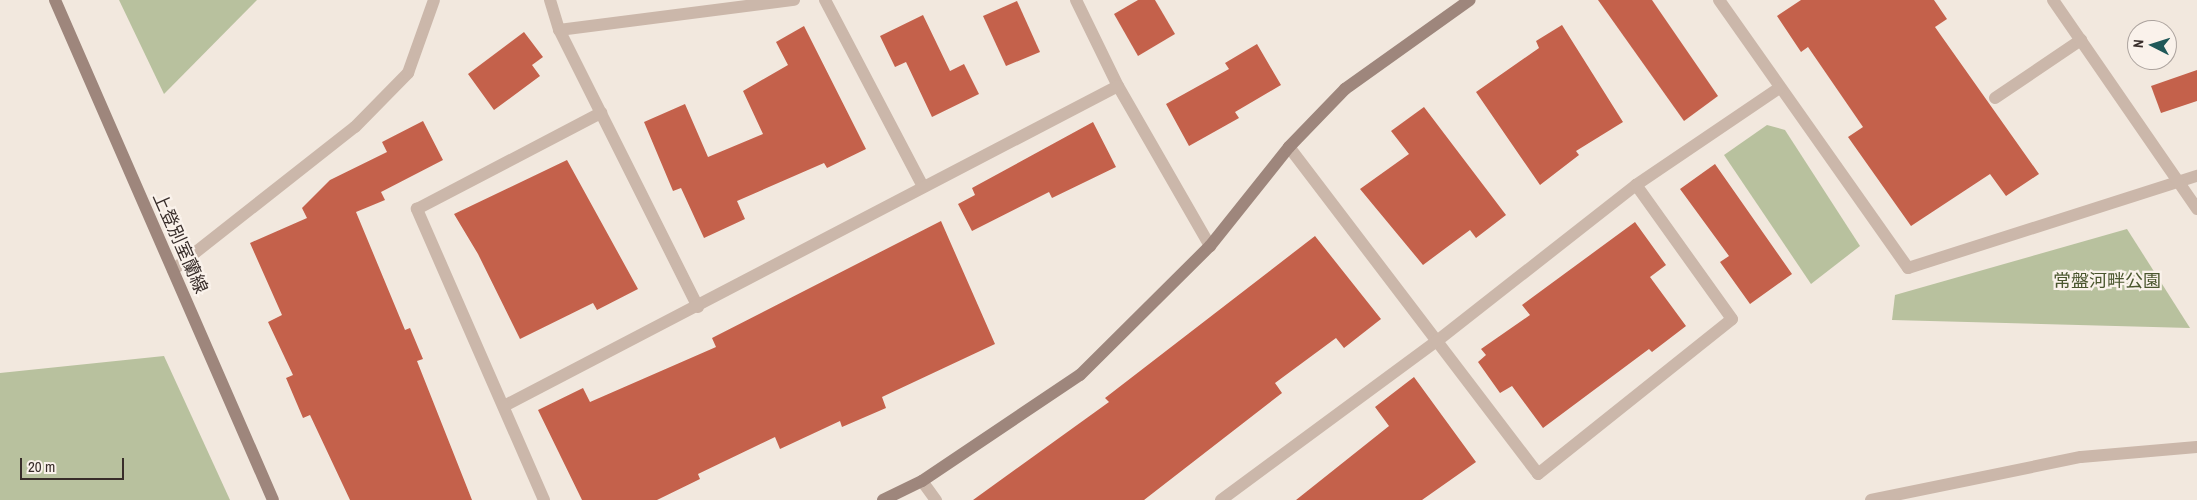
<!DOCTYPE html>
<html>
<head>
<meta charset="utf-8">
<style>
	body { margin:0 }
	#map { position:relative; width:2197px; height:500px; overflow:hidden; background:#f2e8de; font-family:"Archivo Narrow","Noto Sans JP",sans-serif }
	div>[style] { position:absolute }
	.green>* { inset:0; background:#b8c19e }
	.building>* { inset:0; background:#c4614b }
	.lane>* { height:12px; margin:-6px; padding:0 6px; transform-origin:6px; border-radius:6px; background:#cbb7aa }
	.street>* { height:12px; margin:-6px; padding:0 6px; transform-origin:6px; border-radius:6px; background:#cbb7aa }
	.secondary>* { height:12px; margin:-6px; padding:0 6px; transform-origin:6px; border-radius:6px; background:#9e867c }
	span { translate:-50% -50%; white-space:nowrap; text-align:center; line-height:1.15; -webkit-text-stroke:4.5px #faf2eb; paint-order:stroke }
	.street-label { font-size:18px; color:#382d2a }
	.park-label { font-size:18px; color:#4a562e }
	.north { position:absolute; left:2127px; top:20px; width:50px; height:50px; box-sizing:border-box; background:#faf2eb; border:1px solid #aca39e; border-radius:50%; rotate:275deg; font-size:14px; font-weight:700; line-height:20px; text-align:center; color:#382d2a }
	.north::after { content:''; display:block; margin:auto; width:18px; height:22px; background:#205959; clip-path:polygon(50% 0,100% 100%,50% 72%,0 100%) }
	.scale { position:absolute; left:20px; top:458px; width:104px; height:22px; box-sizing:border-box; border:2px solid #382d2a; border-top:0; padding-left:6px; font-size:15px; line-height:18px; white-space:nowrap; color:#382d2a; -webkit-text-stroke:4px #faf2eb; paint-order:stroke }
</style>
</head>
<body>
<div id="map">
	<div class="green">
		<div style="clip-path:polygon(119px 0,257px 0,164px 94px)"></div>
		<div style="clip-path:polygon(1767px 125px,1785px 130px,1860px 246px,1811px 284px,1724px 155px)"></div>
		<div style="clip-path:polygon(2127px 229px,2190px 328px,1892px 320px,1895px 295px)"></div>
		<div style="clip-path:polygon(164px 356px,230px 500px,0 500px,0 373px)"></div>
	</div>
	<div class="building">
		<div style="clip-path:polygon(1138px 0,1155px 0,1175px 34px,1138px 56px,1114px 14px)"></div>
		<div style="clip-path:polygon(1598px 0,1652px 0,1718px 96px,1684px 121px)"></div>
		<div style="clip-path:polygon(1801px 0,1934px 0,1947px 19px,1935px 27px,2039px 174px,2006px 196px,1990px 174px,1911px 226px,1848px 137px,1863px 127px,1808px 47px,1801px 52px,1777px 16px)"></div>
		<div style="clip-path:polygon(1017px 1px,1040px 52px,1006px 66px,983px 16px)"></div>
		<div style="clip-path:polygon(923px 15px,950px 71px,964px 64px,979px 94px,932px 117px,906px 62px,895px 67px,880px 36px)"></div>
		<div style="clip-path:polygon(1562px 25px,1623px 122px,1576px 151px,1579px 155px,1540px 185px,1476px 92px,1539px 48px,1536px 41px)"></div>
		<div style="clip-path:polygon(804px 26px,866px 149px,827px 168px,824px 163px,737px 201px,745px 219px,704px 238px,681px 188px,673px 191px,644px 122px,685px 104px,708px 157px,763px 134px,743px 91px,788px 65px,776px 42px)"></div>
		<div style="clip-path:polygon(524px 32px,543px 57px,532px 65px,540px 76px,494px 110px,468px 74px)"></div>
		<div style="clip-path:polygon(1257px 44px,1281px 85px,1235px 112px,1239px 118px,1189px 146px,1166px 104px,1229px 69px,1225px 63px)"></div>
		<div style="clip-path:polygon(2197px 70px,2197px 101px,2161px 113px,2151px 86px)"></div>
		<div style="clip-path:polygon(1424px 107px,1506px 215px,1476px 238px,1470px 230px,1423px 265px,1360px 189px,1409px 154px,1391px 131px)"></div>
		<div style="clip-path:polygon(423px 121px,443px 160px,381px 192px,385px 200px,356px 212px,405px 330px,410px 328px,423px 359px,417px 361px,472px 500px,350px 500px,310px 415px,303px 418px,286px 378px,293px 375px,268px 322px,282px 315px,250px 243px,307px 218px,302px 208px,330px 180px,387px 152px,382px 142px)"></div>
		<div style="clip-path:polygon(1093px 122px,1116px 167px,1052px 198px,1049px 192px,972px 231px,958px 204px,975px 195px,972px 188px)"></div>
		<div style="clip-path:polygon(567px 160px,638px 289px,597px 310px,593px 303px,520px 339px,478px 254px,454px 214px)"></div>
		<div style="clip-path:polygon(1715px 164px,1792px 274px,1750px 304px,1720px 262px,1729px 256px,1680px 189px)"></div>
		<div style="clip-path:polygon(941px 221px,995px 344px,882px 397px,886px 408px,842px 427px,840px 421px,780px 449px,775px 437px,698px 474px,700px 479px,657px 500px,582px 500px,538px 410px,583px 388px,590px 402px,716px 347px,712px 338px)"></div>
		<div style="clip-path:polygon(1635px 222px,1666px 265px,1650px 277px,1686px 326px,1652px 352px,1649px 349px,1543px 428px,1512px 386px,1500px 393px,1478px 362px,1486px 355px,1481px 349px,1530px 315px,1522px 305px)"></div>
		<div style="clip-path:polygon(1315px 236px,1381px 319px,1344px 348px,1336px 338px,1275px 383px,1282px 393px,1144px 500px,973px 500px,1109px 402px,1105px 398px)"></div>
		<div style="clip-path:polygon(1414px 377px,1476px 462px,1422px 500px,1296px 500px,1389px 426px,1375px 407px)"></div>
	</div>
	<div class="lane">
		<div style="left:1995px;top:98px;width:104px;rotate:-34deg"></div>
		<div style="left:173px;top:270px;width:231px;rotate:-38.2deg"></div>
		<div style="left:355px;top:127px;width:76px;rotate:-45.5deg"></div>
		<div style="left:408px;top:73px;width:77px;rotate:-70.4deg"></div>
		<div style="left:1871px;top:500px;width:214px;rotate:-11.6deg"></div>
		<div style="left:2081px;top:457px;width:116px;rotate:-4.9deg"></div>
	</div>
	<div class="street">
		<div style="left:550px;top:0;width:31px;rotate:73deg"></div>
		<div style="left:825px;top:0;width:211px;rotate:62.3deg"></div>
		<div style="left:1076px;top:0;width:96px;rotate:64deg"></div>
		<div style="left:1118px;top:86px;width:185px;rotate:60.1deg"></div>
		<div style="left:1719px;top:0;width:328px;rotate:54.8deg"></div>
		<div style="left:1908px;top:268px;width:303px;rotate:-17.7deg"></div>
		<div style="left:2053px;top:0;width:254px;rotate:55.4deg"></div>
		<div style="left:1289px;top:147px;width:411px;rotate:52.7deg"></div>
		<div style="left:1538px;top:474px;width:248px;rotate:-38.6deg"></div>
		<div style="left:1732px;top:319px;width:165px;rotate:-125.6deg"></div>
		<div style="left:698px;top:307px;width:310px;rotate:-116.6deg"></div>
		<div style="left:559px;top:30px;width:237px;rotate:-7.3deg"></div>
		<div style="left:504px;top:406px;width:692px;rotate:-27.53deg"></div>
		<div style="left:922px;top:481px;width:24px;rotate:54deg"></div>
		<div style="left:544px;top:500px;width:318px;rotate:-113.6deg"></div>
		<div style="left:417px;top:209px;width:208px;rotate:-27.6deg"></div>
		<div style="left:1221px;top:500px;width:268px;rotate:-36.4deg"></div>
		<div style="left:1437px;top:341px;width:253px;rotate:-38.1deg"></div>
		<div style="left:1636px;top:185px;width:173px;rotate:-34.1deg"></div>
	</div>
	<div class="secondary">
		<div style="left:55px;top:0;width:545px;rotate:66.44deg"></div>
		<div style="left:883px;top:500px;width:43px;rotate:-26deg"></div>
		<div style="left:922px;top:481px;width:190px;rotate:-33.9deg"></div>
		<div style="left:1080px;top:375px;width:183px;rotate:-44.8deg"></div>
		<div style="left:1210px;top:246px;width:127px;rotate:-51.4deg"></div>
		<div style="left:1289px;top:147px;width:81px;rotate:-46deg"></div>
		<div style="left:1345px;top:89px;width:153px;rotate:-35.5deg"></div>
	</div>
	<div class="street-label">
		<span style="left:180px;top:243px;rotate:66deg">上登別室蘭線</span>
	</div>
	<div class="park-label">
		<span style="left:2107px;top:281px">常盤河畔公園</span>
	</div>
	<div class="north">N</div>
	<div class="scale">20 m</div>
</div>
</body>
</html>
